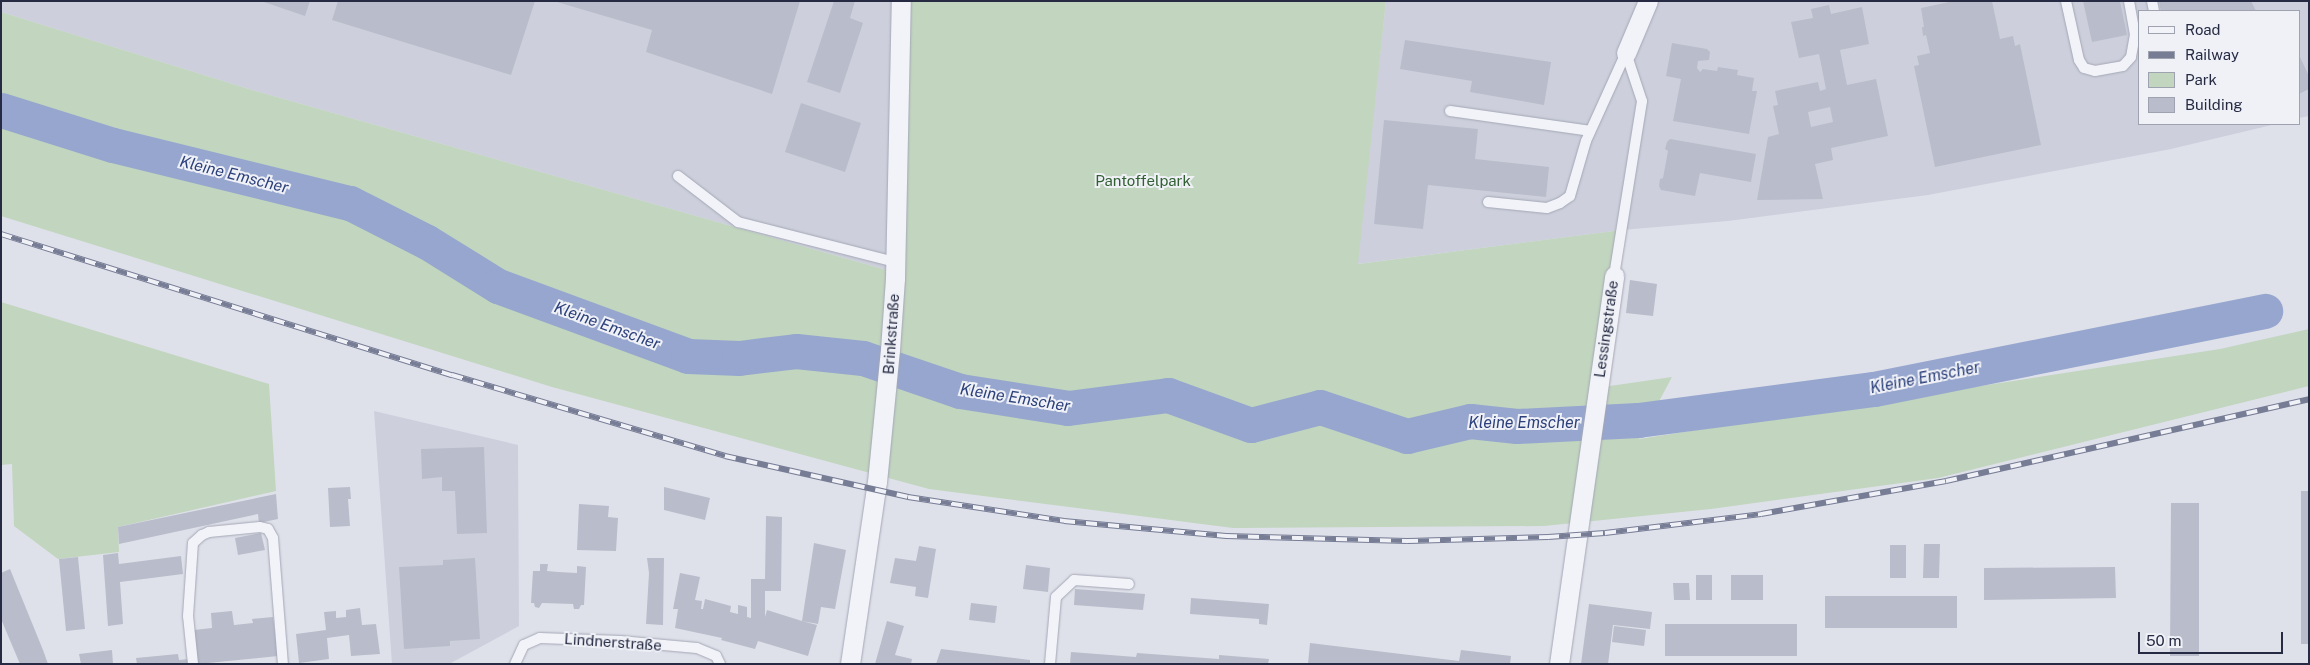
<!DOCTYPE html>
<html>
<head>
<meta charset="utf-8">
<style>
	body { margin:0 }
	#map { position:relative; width:2310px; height:665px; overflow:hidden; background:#dfe1ea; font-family:"Public Sans",sans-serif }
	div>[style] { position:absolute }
	.built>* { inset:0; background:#cdd0dc }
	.green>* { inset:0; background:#c1d5bf }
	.river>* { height:35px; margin:-17.5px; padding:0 17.5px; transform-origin:17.5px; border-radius:17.5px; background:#96a6ce }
	.building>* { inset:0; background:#b9bcca }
	.roads { filter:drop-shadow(0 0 1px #a4a7b5) drop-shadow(0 0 1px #a4a7b5) }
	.service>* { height:10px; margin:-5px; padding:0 5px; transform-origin:5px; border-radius:5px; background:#f2f3f8 }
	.minor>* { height:19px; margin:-9.5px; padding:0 9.5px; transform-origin:9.5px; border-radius:9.5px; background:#f2f3f8 }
	.rail>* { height:5.5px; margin-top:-2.75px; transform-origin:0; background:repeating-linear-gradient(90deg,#eff1f7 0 11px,#777d95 0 22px); box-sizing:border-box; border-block:1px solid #777d95 }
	span { translate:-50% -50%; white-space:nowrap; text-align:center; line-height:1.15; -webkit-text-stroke:4px #eff1f7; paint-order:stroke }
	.park-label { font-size:15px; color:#326032 }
	.street-label { font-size:15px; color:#262b43 }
	.water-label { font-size:16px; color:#2c407b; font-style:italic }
	.frame { position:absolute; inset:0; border:2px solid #262b43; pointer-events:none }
	.legend { position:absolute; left:2138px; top:10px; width:162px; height:115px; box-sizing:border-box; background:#eff1f7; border:1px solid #9fa2af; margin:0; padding:6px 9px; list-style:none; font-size:15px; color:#262b43 }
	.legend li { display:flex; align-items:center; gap:10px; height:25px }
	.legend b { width:25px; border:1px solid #9fa2af }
	.scale { position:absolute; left:2138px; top:632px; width:145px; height:22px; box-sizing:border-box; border:2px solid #262b43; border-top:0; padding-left:6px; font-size:15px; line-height:18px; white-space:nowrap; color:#262b43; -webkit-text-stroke:4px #eff1f7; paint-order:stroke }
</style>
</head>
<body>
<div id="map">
	<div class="built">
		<div style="clip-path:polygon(1px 1px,894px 1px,890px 271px,252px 90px,1px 12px)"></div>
		<div style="clip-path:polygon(1386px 1px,2309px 1px,2309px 116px,2299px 118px,2299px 11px,2139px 11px,2139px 124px,2276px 124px,2171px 149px,1928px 195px,1728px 221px,1622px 230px,1357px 264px)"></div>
		<div style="clip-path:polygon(374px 411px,518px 445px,519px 626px,451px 663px,392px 664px)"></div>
	</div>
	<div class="green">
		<div style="clip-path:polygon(907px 1px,1386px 1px,1358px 264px,1622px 230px,1596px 388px,1672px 377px,1639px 439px,2220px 349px,2309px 329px,2309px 386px,1938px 478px,1711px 509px,1544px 526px,1233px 528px,929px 489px,552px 387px,1px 216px,1px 12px,252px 90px,890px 271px)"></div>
		<div style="clip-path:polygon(1px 302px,269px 384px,276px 491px,118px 527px,119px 552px,58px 559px,14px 526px,12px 464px,1px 465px)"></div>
	</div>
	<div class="river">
		<div style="left:1px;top:110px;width:117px;rotate:17.4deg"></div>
		<div style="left:113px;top:145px;width:244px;rotate:13.8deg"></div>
		<div style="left:350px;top:203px;width:86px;rotate:26.9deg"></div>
		<div style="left:427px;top:242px;width:84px;rotate:31.8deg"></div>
		<div style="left:498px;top:286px;width:202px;rotate:20.2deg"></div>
		<div style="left:688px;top:356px;width:51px;rotate:2.2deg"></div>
		<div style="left:739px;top:358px;width:57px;rotate:-7deg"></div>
		<div style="left:796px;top:351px;width:67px;rotate:6deg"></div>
		<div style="left:863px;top:358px;width:102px;rotate:18.8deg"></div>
		<div style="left:960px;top:391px;width:109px;rotate:8.9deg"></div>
		<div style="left:1068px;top:408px;width:101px;rotate:-7.4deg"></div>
		<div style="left:1168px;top:395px;width:88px;rotate:19.9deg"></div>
		<div style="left:1251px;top:425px;width:71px;rotate:-14.6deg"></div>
		<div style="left:1320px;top:407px;width:92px;rotate:18.4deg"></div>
		<div style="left:1407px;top:436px;width:65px;rotate:-13.4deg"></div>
		<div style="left:1470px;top:421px;width:47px;rotate:6.1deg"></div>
		<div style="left:1517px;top:426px;width:121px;rotate:-2.8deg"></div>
		<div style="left:1638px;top:420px;width:238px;rotate:-7.5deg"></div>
		<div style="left:1874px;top:389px;width:399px;rotate:-11.3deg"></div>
	</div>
	<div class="building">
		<div style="clip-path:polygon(261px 1px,310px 1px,305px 16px)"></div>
		<div style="clip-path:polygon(338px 1px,535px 1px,511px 75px,332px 20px)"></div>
		<div style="clip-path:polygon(800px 1px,772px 94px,646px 52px,652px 30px,557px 2px)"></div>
		<div style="clip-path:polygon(834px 1px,855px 1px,850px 18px,863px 23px,840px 93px,807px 82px)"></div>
		<div style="clip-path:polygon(1954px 1px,1992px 1px,2000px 39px,2013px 36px,2015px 46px,2020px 44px,2041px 145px,1935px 167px,1914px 66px,1919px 65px,1917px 56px,1930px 53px,1926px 35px,1923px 36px,1922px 27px,1924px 27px,1921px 8px)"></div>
		<div style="clip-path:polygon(2083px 1px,2120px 1px,2127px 35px,2092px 42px)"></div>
		<div style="clip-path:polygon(2159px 1px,2251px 1px,2256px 11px,2161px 11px)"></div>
		<div style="clip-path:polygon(evenodd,1829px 5px,1831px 14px,1862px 7px,1869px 44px,1840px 50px,1847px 85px,1876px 79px,1888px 136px,1831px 148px,1833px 160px,1815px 164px,1823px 199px,1757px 200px,1768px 137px,1779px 134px,1773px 106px,1778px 105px,1775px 91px,1818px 82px,1820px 91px,1826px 89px,1819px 54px,1799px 58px,1791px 22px,1813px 18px,1811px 9px,1829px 5px,1830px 107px,1833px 122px,1811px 127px,1808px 112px,1830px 107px)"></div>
		<div style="clip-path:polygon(1405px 40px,1551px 62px,1544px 105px,1470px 92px,1472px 81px,1400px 69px)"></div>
		<div style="clip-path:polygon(1672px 43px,1707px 49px,1710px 52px,1709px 60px,1698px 61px,1697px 68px,1700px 72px,1703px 69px,1717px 71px,1718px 67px,1738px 70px,1737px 75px,1754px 78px,1752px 91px,1757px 91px,1749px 134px,1673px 121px,1681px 79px,1666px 76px)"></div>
		<div style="clip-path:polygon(2299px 55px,2309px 76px,2309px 89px,2299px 94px)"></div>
		<div style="clip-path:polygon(801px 103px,861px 123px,845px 172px,785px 152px)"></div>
		<div style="clip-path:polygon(1384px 120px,1478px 129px,1475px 159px,1549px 167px,1546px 197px,1428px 185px,1423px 229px,1374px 224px)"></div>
		<div style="clip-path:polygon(1670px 139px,1756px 154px,1751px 182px,1700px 173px,1695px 196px,1661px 190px,1659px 186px,1660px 179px,1663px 178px,1668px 151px,1665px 149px,1667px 142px)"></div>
		<div style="clip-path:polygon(1630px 280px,1657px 284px,1653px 316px,1626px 313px)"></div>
		<div style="clip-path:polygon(484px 447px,487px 533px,457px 534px,455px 491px,442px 491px,442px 477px,422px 479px,421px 449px)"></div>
		<div style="clip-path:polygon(350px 487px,351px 499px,348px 499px,350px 526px,330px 527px,328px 488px)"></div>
		<div style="clip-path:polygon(664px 487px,710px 498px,705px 520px,664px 510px)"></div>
		<div style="clip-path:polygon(2301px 491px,2309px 491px,2309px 644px,2301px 644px)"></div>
		<div style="clip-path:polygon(276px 494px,278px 519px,259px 523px,258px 514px,119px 544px,118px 527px)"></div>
		<div style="clip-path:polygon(2171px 503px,2199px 503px,2199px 656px,2170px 656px)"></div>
		<div style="clip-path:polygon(579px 504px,609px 506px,608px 517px,618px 518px,616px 551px,577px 550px)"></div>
		<div style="clip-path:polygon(766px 516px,782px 517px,781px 591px,765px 591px,765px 617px,767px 610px,802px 621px,814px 543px,846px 550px,835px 609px,821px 607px,818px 624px,802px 621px,817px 625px,808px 656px,758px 641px,755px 649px,721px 640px,722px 638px,675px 628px,678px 609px,673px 609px,680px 573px,700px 577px,695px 600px,702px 601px,701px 609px,703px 609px,705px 599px,731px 606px,730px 612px,738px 614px,738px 605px,747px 607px,747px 617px,751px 618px,751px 579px,765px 579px)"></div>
		<div style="clip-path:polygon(261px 533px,265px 550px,238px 555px,235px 538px)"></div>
		<div style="clip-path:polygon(1924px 544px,1940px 544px,1939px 578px,1923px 578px)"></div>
		<div style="clip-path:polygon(1890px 545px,1906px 545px,1906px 578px,1890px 578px)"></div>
		<div style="clip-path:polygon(919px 546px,936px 549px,928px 598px,915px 596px,916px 587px,890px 583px,895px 558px,916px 561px)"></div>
		<div style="clip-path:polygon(118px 553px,119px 564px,181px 556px,183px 574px,120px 582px,123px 624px,108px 626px,103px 555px)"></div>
		<div style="clip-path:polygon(78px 557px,85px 629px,66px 631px,59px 559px)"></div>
		<div style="clip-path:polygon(475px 558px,480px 639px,450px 641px,450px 646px,404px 649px,399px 567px,443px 565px,443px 560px)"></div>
		<div style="clip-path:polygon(647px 558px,664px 558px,663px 625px,646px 624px,649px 573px)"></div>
		<div style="clip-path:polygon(540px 564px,548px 564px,547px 571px,558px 572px,577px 573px,577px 566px,586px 567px,584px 605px,581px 605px,579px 609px,574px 609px,573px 604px,542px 603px,539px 608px,535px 607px,534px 603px,531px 603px,533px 571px,540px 571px)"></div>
		<div style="clip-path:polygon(1026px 565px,1050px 568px,1048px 592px,1023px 589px)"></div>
		<div style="clip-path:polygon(2115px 567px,2116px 598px,1984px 600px,1984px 568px)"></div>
		<div style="clip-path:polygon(10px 569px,43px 650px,48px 664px,20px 664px,1px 619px,1px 573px)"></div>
		<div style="clip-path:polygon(1696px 575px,1712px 575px,1712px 600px,1696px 600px)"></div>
		<div style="clip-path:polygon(1731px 575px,1763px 575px,1763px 600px,1731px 600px)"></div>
		<div style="clip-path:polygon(1673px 583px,1689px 583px,1690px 600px,1674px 600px)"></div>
		<div style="clip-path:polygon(1075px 589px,1145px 594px,1143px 610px,1074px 605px)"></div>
		<div style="clip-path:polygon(1825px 596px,1957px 596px,1957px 628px,1825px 628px)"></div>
		<div style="clip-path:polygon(1191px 598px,1269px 604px,1267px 625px,1259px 624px,1259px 619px,1190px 614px)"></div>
		<div style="clip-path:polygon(971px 603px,997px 606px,995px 623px,969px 620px)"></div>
		<div style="clip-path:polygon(1589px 604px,1652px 612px,1650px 629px,1613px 625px,1608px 664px,1581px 664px)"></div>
		<div style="clip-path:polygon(360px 608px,362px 625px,376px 624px,380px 654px,351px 656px,349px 635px,327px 638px,329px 659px,299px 663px,296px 634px,326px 630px,324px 612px,336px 611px,336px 618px,346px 617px,346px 610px)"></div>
		<div style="clip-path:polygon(232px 611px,234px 625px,253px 623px,252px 619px,273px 617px,278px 656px,198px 664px,194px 630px,212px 628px,211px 613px)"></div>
		<div style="clip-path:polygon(887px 621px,904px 626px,895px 655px,912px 659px,911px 664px,875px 664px)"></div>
		<div style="clip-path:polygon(1665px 624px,1797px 624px,1797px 656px,1665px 656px)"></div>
		<div style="clip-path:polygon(1614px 626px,1646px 630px,1644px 646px,1612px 642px)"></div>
		<div style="clip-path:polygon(1310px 643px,1459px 661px,1461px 650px,1511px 656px,1510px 664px,1308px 664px)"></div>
		<div style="clip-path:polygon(941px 649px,1030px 660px,1030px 664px,936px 664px)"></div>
		<div style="clip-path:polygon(112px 650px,113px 664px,81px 664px,79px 654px)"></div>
		<div style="clip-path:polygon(1071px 652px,1136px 657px,1137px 653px,1219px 659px,1219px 655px,1269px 659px,1268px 664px,1070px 664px)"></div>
		<div style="clip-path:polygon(178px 654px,179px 660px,189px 659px,189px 664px,137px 664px,136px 658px)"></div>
	</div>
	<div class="roads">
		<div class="service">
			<div style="left:2066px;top:1px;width:60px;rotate:77.6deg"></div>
			<div style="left:2079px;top:60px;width:9px;rotate:58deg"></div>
			<div style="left:2084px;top:68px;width:11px;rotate:15deg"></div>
			<div style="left:2095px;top:71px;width:28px;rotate:-10deg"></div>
			<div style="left:2123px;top:66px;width:12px;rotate:-48deg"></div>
			<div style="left:2131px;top:57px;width:22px;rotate:-80deg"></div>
			<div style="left:2135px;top:35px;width:35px;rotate:-100deg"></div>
			<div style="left:2152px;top:1px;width:10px;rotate:79deg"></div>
			<div style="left:1450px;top:111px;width:141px;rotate:8.1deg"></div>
			<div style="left:678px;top:176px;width:76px;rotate:37.5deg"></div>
			<div style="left:738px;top:222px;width:162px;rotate:14.3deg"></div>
			<div style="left:1488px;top:202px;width:59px;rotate:5.8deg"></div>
			<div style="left:1547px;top:208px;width:14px;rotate:-21deg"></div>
			<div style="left:1560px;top:203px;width:12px;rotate:-35deg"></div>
			<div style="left:1570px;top:196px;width:57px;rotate:-73.8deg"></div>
			<div style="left:1586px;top:141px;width:97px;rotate:-65.6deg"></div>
			<div style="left:1614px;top:276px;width:177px;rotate:-80.9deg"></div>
			<div style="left:1642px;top:101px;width:51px;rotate:-108.4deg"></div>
			<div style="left:193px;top:664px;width:48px;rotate:-95.9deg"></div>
			<div style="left:188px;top:616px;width:73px;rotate:-86.1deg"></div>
			<div style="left:193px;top:543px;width:12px;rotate:-42deg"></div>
			<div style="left:202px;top:535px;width:8px;rotate:-23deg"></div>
			<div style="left:209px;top:532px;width:51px;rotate:-5.6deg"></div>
			<div style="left:260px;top:527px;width:8px;rotate:14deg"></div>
			<div style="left:268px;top:529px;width:10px;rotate:61deg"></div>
			<div style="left:273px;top:538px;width:126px;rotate:85.5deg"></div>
			<div style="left:515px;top:664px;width:21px;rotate:-65deg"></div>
			<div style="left:524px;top:645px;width:17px;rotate:-24deg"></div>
			<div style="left:540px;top:638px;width:80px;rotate:2.1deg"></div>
			<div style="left:620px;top:641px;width:77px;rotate:5.2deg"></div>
			<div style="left:697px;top:648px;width:21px;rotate:23deg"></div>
			<div style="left:716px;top:656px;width:9px;rotate:63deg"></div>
			<div style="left:1050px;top:664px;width:67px;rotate:-84.9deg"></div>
			<div style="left:1056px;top:597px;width:25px;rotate:-43deg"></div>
			<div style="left:1074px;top:580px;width:55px;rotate:4.2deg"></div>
		</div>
		<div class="minor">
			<div style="left:1626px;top:53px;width:56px;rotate:-67.1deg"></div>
			<div style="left:850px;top:664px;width:184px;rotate:-81.6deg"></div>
			<div style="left:877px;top:482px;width:133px;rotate:-84.4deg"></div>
			<div style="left:890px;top:350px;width:72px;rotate:-86deg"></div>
			<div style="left:895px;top:278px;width:277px;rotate:-88.8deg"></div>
			<div style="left:1559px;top:664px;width:392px;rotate:-81.9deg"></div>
		</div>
	</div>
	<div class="rail">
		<div style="left:1px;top:234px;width:473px;rotate:17.4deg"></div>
		<div style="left:452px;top:375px;width:285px;rotate:16.5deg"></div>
		<div style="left:725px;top:456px;width:188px;rotate:12.6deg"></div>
		<div style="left:908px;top:497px;width:158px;rotate:8.7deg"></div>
		<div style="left:1064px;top:521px;width:163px;rotate:5.3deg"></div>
		<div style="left:1226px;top:536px;width:181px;rotate:1.6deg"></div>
		<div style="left:1407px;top:541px;width:141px;rotate:-1.6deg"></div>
		<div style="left:1548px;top:537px;width:57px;rotate:-4deg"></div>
		<div style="left:1605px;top:533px;width:157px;rotate:-6.9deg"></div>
		<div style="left:1761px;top:514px;width:188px;rotate:-10.1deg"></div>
		<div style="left:1946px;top:481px;width:372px;rotate:-12.7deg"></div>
	</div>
	<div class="park-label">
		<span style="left:1143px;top:181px">Pantoffelpark</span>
	</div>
	<div class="street-label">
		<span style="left:1606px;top:329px;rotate:-82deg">Lessingstraße</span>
		<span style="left:891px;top:334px;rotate:-86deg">Brinkstraße</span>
		<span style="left:613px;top:642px;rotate:4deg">Lindnerstraße</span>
	</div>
	<div class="water-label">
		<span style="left:234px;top:175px;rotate:14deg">Kleine Emscher</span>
		<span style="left:607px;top:326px;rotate:20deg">Kleine Emscher</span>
		<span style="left:1925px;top:378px;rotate:-11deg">Kleine Emscher</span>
		<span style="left:1015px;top:398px;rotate:9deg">Kleine Emscher</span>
		<span style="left:1524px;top:423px">Kleine Emscher</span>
	</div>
	<div class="frame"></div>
	<ul class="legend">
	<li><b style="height:6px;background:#f2f3f8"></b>Road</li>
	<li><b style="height:6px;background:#777d95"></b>Railway</li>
	<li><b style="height:14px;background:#c1d5bf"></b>Park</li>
	<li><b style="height:14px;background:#b9bcca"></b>Building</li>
	</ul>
	<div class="scale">50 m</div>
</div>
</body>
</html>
